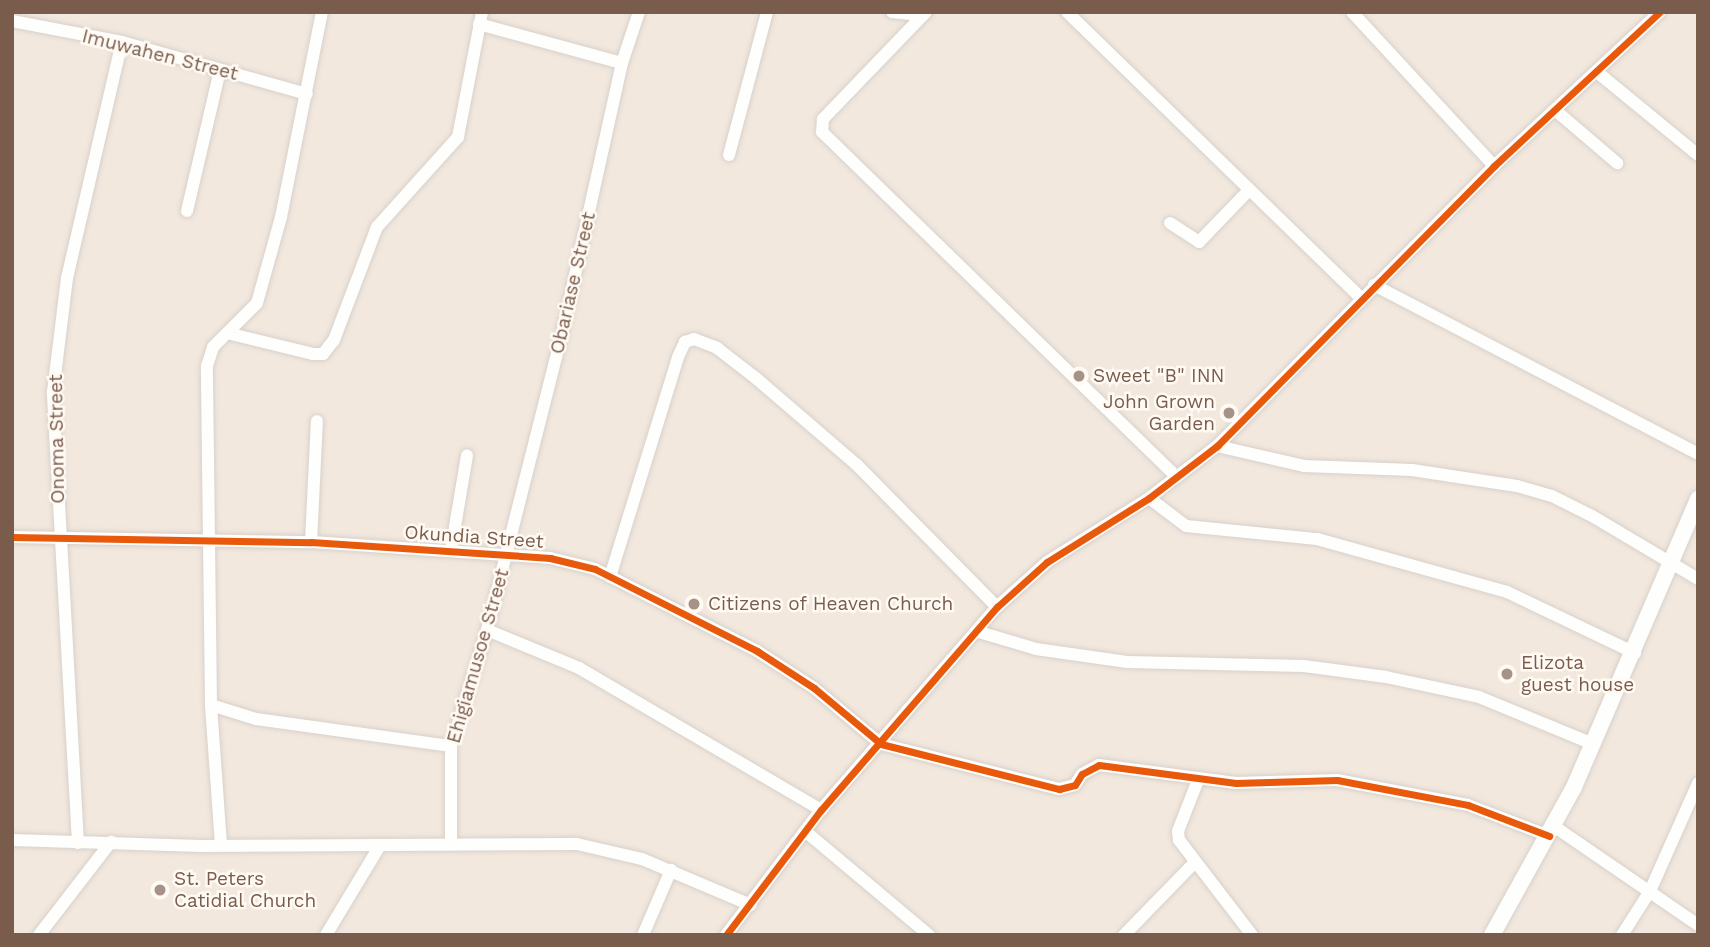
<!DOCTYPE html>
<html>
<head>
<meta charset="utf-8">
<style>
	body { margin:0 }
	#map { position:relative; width:1710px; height:947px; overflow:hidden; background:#f9f5f0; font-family:"Work Sans",sans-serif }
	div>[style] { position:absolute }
	.residential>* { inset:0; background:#f2e8de }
	.roads { filter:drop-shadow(0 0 2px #d7d1cb) drop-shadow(0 0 2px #d7d1cb) }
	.minor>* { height:12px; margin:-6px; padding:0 6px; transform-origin:6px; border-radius:6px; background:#fefefd }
	.tertiary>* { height:16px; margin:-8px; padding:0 8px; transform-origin:8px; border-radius:8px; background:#fefefd }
	.cycleway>* { height:7px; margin:-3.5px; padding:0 3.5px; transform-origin:3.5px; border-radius:3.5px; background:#e8590c }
	.dots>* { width:19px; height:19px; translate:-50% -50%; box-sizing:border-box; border:4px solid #fffaf3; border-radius:50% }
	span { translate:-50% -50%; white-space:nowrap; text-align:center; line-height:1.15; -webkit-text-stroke:5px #fffaf3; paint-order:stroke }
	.street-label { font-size:19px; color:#7a5c4d }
	.poi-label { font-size:19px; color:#7a5c4d }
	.left { translate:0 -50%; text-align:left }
	.right { translate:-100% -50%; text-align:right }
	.frame { position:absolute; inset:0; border:14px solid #7a5c4d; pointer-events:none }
</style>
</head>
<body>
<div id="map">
	<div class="residential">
		<div style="clip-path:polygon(12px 12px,1698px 12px,1698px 935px,12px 935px)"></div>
	</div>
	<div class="roads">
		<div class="minor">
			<div style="left:892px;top:12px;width:31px;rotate:6deg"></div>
			<div style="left:926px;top:12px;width:149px;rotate:133.9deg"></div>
			<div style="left:823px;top:119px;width:13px;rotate:94deg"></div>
			<div style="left:822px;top:132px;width:495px;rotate:44.2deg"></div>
			<div style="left:1067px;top:12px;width:410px;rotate:44.2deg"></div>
			<div style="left:1352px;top:12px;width:209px;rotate:47.3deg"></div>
			<div style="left:12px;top:21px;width:112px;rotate:10.8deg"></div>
			<div style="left:122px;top:42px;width:192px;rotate:15.7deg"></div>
			<div style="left:479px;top:24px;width:148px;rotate:15.3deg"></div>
			<div style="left:1597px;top:72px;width:131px;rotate:39.4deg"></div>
			<div style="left:1555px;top:110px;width:82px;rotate:40.5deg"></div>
			<div style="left:729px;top:155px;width:148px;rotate:-75.1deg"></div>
			<div style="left:187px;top:211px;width:145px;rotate:-76.8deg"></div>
			<div style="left:1170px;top:223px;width:35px;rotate:33deg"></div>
			<div style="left:1199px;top:242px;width:71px;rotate:-46.1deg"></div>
			<div style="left:1374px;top:285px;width:365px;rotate:27.5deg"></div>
			<div style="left:231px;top:334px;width:84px;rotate:13.7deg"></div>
			<div style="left:313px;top:354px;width:10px"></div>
			<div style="left:323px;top:354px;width:18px;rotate:-52deg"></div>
			<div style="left:334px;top:340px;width:121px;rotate:-69.2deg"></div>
			<div style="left:377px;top:227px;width:121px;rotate:-48deg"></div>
			<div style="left:458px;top:137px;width:127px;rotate:-79.1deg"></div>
			<div style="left:1217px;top:446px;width:89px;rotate:12.9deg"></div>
			<div style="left:1304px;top:466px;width:108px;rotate:2.1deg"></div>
			<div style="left:1412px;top:470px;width:106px;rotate:8.7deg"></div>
			<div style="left:1517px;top:486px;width:36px;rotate:16deg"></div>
			<div style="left:1552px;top:496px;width:45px;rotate:26.6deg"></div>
			<div style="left:1592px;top:516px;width:123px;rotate:30.7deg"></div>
			<div style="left:1149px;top:498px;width:46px;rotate:37.1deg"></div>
			<div style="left:1186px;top:526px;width:132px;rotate:5.7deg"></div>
			<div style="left:1317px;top:539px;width:197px;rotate:15.6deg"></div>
			<div style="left:1507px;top:592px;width:142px;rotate:25.5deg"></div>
			<div style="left:12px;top:537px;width:299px;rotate:1deg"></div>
			<div style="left:311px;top:542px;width:240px;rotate:3.8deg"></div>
			<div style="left:550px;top:558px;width:46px;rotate:13.7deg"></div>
			<div style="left:595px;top:569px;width:182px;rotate:26.8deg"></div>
			<div style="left:757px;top:651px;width:68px;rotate:33deg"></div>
			<div style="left:814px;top:688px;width:87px;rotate:39.9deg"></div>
			<div style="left:881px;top:744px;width:184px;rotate:14.2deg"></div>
			<div style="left:1059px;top:789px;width:16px;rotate:-14deg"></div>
			<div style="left:1075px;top:785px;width:13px;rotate:-58deg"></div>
			<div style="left:1082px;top:774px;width:19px;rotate:-28deg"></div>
			<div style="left:1099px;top:765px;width:138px;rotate:7.5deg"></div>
			<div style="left:1236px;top:783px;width:101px;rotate:-1.7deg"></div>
			<div style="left:1337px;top:780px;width:133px;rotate:10.8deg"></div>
			<div style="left:1468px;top:805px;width:87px;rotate:20.9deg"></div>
			<div style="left:311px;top:542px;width:121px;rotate:-87.2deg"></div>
			<div style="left:451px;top:550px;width:96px;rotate:-80.4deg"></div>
			<div style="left:610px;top:577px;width:230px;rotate:-72.8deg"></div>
			<div style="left:678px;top:357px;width:17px;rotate:-65deg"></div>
			<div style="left:685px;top:342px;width:9px;rotate:-18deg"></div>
			<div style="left:694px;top:339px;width:25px;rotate:21deg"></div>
			<div style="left:717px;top:348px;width:51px;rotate:37.8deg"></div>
			<div style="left:757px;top:379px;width:132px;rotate:40.7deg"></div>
			<div style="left:857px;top:465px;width:199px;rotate:45.4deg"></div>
			<div style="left:487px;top:630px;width:100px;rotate:22.4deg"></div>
			<div style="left:579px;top:668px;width:281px;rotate:30.4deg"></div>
			<div style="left:979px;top:632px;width:59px;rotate:16.6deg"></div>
			<div style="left:1036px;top:649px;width:92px;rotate:8.1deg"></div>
			<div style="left:1127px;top:662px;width:177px;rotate:1.3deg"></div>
			<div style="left:1304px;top:666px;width:83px;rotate:7.6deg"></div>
			<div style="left:1386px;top:677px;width:95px;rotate:12.1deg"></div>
			<div style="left:1479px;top:697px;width:123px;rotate:22.4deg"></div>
			<div style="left:211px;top:705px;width:47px;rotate:17.3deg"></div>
			<div style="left:256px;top:719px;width:197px;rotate:7.9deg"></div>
			<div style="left:1198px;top:780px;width:55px;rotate:111.4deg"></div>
			<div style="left:1178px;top:831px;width:9px;rotate:84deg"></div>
			<div style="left:1179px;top:840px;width:120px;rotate:52.5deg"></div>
			<div style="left:1555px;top:827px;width:173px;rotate:34.4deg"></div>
			<div style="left:805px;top:831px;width:162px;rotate:40deg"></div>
			<div style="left:12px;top:840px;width:189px;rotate:1.8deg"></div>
			<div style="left:201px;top:846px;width:376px;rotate:-0.3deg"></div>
			<div style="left:577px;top:844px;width:67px;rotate:13deg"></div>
			<div style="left:642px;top:859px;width:118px;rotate:22.9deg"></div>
			<div style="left:78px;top:843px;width:452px;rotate:-93.2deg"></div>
			<div style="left:53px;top:392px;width:115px;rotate:-83deg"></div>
			<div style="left:67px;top:278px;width:242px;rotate:-76.9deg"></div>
			<div style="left:451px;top:843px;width:97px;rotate:-90deg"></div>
			<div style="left:451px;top:746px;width:121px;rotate:-72.8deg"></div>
			<div style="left:487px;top:630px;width:310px;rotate:-75.8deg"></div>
			<div style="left:563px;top:329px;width:272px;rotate:-77.5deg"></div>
			<div style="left:622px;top:63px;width:54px;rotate:-71.6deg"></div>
			<div style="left:221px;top:845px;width:140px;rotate:-94.1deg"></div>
			<div style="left:211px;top:705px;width:339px;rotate:-90.7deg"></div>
			<div style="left:207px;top:366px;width:20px;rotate:-72deg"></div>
			<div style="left:213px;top:347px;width:62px;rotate:-45deg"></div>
			<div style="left:257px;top:303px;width:89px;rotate:-74.4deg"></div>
			<div style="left:281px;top:217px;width:209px;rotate:-78.7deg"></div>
			<div style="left:39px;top:935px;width:118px;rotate:-52.3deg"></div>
			<div style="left:326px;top:935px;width:103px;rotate:-58.9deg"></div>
			<div style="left:643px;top:935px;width:71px;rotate:-66.7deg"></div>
			<div style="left:726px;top:935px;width:157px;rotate:-52.8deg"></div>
			<div style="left:821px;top:810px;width:269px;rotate:-49.1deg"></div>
			<div style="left:997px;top:607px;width:67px;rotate:-42deg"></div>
			<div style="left:1047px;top:562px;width:120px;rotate:-32.1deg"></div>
			<div style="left:1149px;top:498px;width:86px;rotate:-37.4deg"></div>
			<div style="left:1217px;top:446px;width:394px;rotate:-45.3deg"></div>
			<div style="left:1494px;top:166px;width:226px;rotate:-42.9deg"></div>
			<div style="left:1124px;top:935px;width:100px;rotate:-45.8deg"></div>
			<div style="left:1622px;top:935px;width:52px;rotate:-57.5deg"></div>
			<div style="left:1650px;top:891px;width:118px;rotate:-66deg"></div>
		</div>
		<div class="tertiary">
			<div style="left:1492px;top:935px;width:169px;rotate:-61deg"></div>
			<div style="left:1574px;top:787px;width:314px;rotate:-66.7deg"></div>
		</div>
	</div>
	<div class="cycleway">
		<div style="left:12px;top:537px;width:299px;rotate:1deg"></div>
		<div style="left:311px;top:542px;width:240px;rotate:3.8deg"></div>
		<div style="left:550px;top:558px;width:46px;rotate:13.7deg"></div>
		<div style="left:595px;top:569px;width:182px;rotate:26.8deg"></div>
		<div style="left:757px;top:651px;width:68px;rotate:33deg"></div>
		<div style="left:814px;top:688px;width:87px;rotate:39.9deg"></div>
		<div style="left:881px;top:744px;width:184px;rotate:14.2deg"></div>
		<div style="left:1059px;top:789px;width:16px;rotate:-14deg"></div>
		<div style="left:1075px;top:785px;width:13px;rotate:-58deg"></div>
		<div style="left:1082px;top:774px;width:19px;rotate:-28deg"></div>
		<div style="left:1099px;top:765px;width:138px;rotate:7.5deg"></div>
		<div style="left:1236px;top:783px;width:101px;rotate:-1.7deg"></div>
		<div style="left:1337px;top:780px;width:133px;rotate:10.8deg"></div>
		<div style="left:1468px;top:805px;width:87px;rotate:20.9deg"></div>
		<div style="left:726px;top:935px;width:157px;rotate:-52.8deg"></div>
		<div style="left:821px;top:810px;width:269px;rotate:-49.1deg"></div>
		<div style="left:997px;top:607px;width:67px;rotate:-42deg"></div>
		<div style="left:1047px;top:562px;width:120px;rotate:-32.1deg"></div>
		<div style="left:1149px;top:498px;width:86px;rotate:-37.4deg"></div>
		<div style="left:1217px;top:446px;width:394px;rotate:-45.3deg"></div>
		<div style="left:1494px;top:166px;width:226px;rotate:-42.9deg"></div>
	</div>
	<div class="dots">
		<div style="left:1079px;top:376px;background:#a69286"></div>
		<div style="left:1229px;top:413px;background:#a69286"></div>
		<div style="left:694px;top:604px;background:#a69286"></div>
		<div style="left:1507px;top:674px;background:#a69286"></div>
		<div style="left:160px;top:890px;background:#a69286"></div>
	</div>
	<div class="street-label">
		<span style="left:160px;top:55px;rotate:14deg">Imuwahen Street</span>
		<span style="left:573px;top:283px;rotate:-77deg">Obariase Street</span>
		<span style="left:57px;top:439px;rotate:-91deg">Onoma Street</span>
		<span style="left:474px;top:537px;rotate:4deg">Okundia Street</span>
		<span style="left:478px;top:656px;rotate:-74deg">Ehigiamusoe Street</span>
	</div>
	<div class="poi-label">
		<span class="left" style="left:1093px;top:376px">Sweet "B" INN</span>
		<span class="right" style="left:1215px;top:413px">John Grown<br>Garden</span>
		<span class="left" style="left:708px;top:604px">Citizens of Heaven Church</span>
		<span class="left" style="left:1521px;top:674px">Elizota<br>guest house</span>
		<span class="left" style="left:174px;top:890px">St. Peters<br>Catidial Church</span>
	</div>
	<div class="frame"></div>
</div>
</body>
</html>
